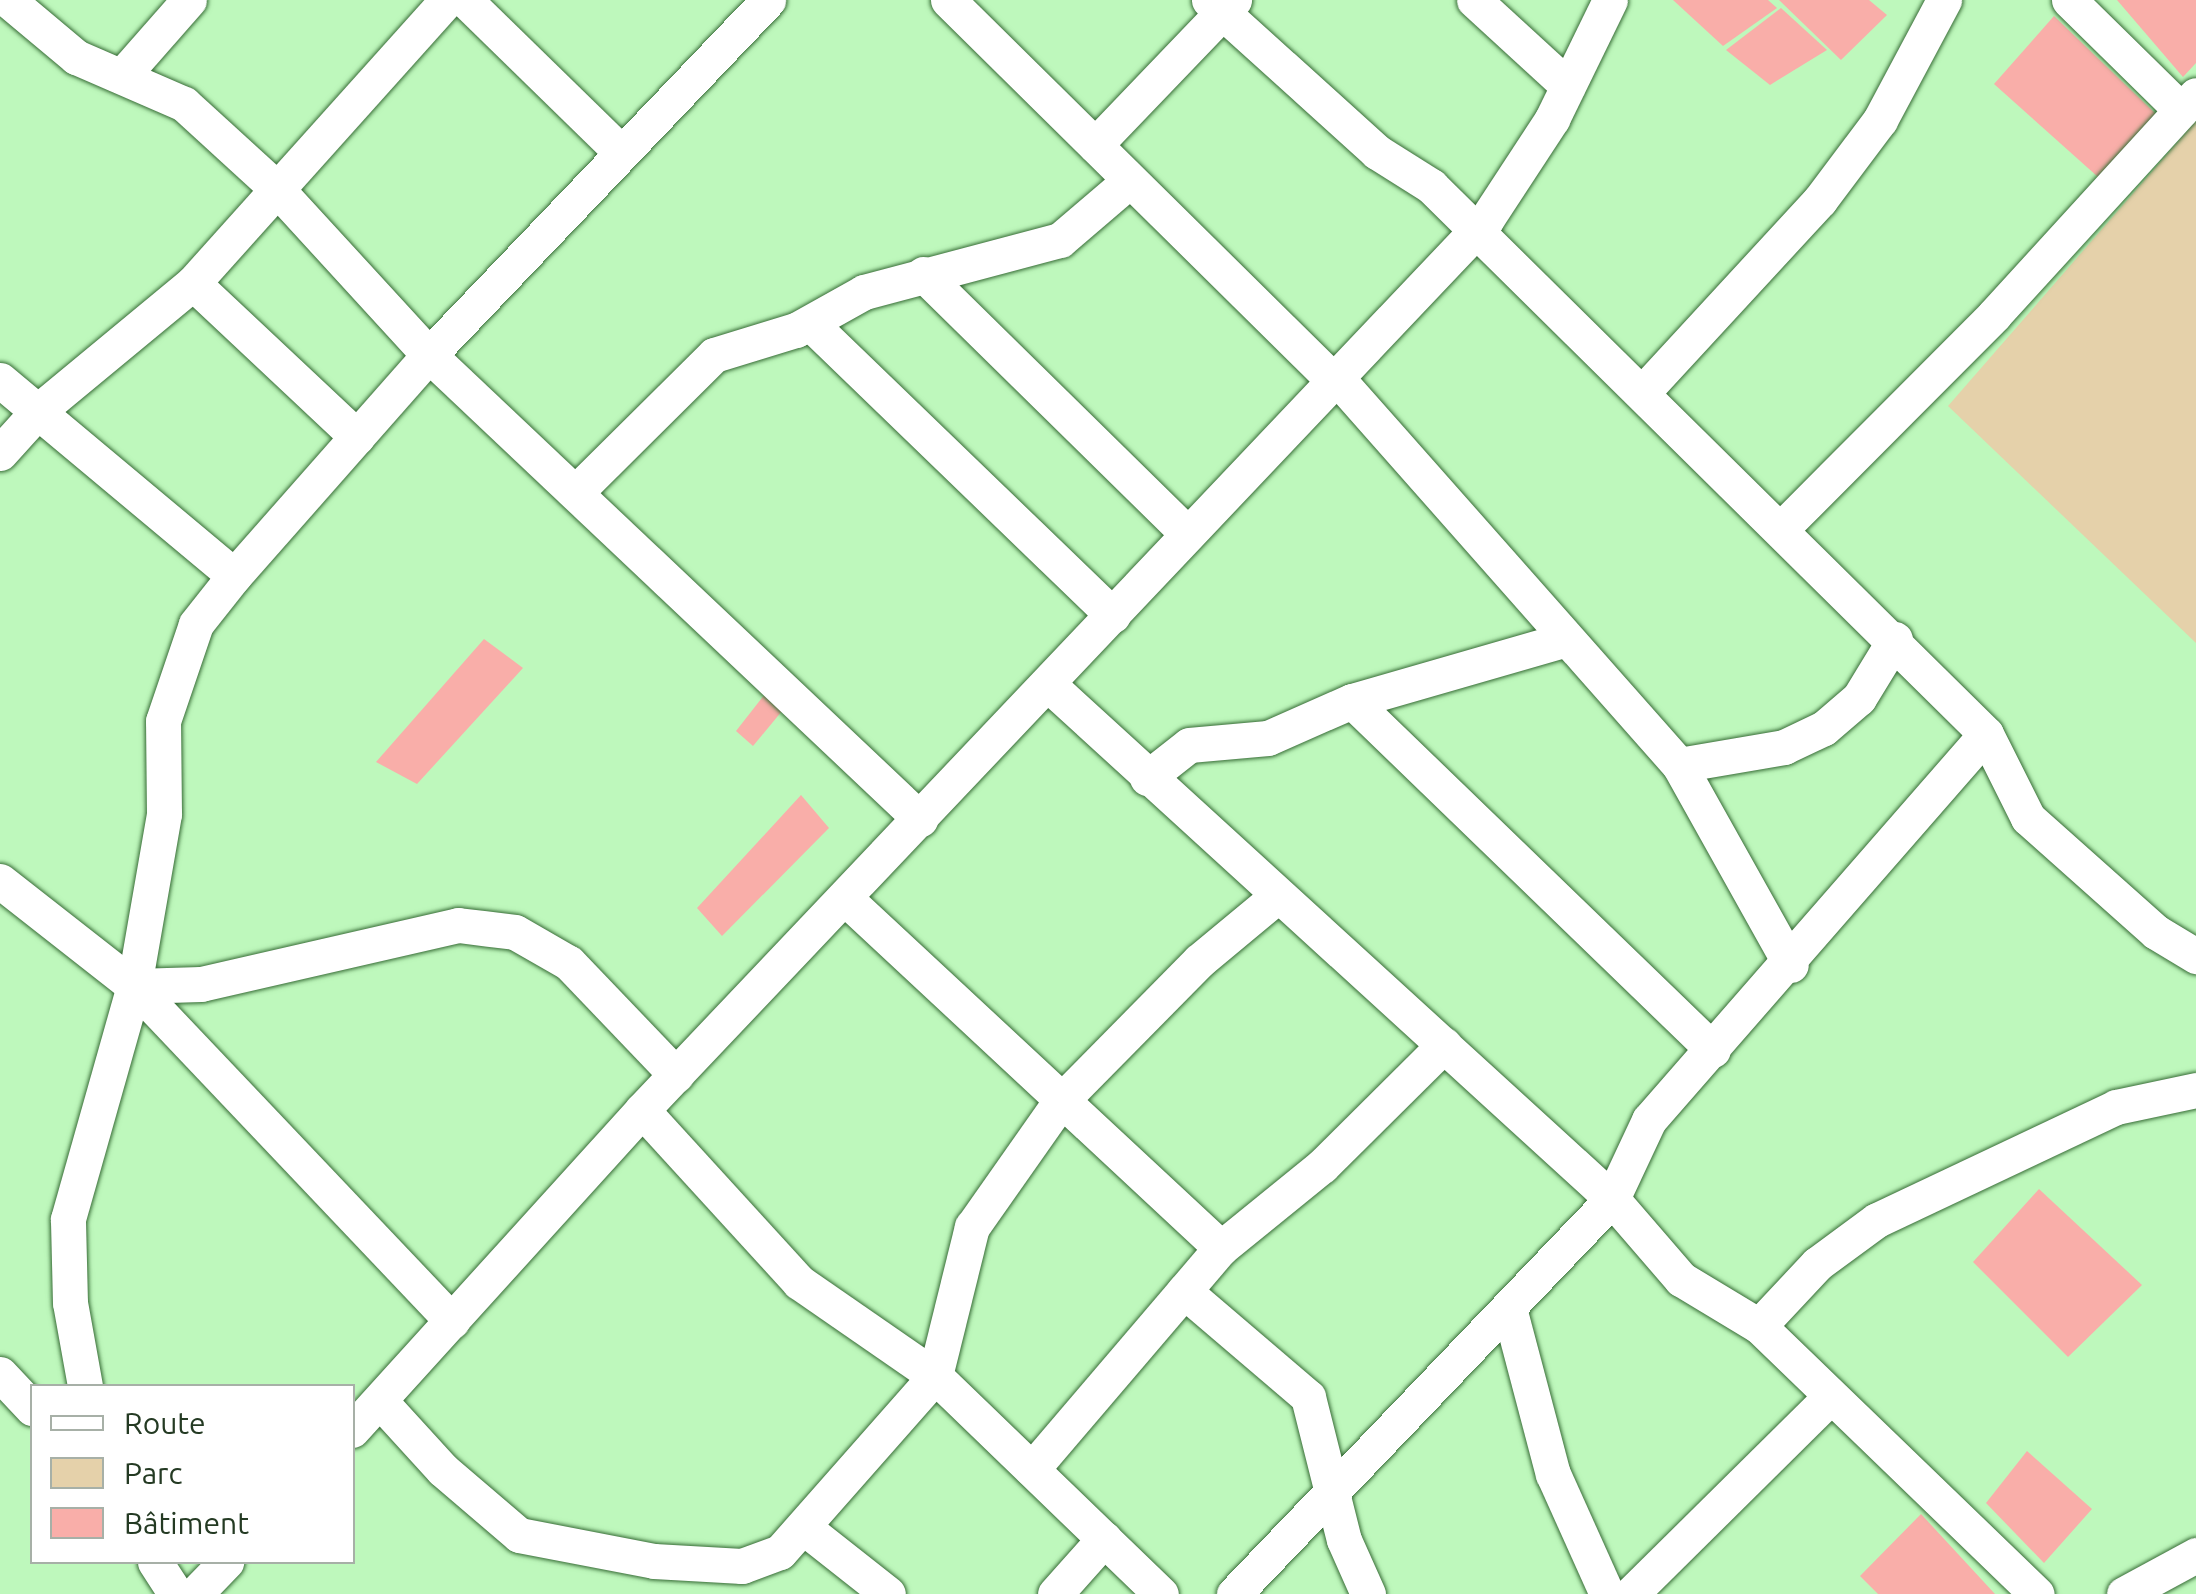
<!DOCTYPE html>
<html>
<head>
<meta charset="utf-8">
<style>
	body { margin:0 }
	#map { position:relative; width:2196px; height:1594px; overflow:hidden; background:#bef8bc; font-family:Ubuntu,sans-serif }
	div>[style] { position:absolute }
	.green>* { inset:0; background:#e5d1aa }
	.building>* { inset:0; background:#f9aea9 }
	.roads { filter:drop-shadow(0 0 2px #376c36) drop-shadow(0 0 2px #376c36) }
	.street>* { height:35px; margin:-17.5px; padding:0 17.5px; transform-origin:17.5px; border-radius:17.5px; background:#fff }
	span { translate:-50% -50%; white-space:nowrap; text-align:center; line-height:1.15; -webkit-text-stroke:8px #fff; paint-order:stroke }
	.legend { position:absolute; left:30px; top:1384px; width:325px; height:180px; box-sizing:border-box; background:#fff; border:2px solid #a7b0a7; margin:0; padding:12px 18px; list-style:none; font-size:30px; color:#243a23 }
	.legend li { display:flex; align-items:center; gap:20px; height:50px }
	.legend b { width:50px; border:2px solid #a7b0a7 }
</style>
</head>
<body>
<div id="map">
	<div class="green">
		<div style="clip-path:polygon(2196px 121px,2196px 643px,1948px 406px)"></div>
	</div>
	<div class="building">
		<div style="clip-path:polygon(1673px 0,1768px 0,1777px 8px,1723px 46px)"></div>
		<div style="clip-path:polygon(1779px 0,1869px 0,1887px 15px,1841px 60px)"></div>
		<div style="clip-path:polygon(2117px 0,2196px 0,2196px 63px,2183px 77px)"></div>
		<div style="clip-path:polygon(1781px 8px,1827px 50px,1770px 85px,1726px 50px)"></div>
		<div style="clip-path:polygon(2054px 16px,2156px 114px,2098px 177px,1994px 84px)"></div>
		<div style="clip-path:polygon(484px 639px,523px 668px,417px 784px,376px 762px)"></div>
		<div style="clip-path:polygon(769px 689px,787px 705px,753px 746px,736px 731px)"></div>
		<div style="clip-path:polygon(801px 795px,829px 828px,722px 936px,697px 908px)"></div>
		<div style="clip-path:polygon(2039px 1189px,2142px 1285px,2068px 1357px,1973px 1262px)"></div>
		<div style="clip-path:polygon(2027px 1451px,2092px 1509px,2044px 1563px,1986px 1503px)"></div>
		<div style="clip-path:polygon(1921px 1514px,1995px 1594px,1878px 1594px,1860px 1576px)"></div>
	</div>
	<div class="roads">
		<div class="street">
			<div style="left:8px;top:0;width:89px;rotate:40deg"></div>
			<div style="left:76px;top:57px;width:118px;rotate:23.5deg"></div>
			<div style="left:184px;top:104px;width:123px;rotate:42.4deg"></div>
			<div style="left:275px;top:187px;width:228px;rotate:47.5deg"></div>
			<div style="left:429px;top:355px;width:676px;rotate:43.38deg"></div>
			<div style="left:465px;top:0;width:218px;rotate:44.3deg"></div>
			<div style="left:948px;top:0;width:542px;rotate:44.63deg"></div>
			<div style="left:1209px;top:0;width:227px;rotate:42.1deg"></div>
			<div style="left:1377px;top:152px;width:64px;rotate:32.2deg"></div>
			<div style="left:1431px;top:186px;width:780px;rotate:44.64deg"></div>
			<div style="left:1474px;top:0;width:127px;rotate:42.5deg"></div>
			<div style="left:2069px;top:0;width:157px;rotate:44.5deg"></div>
			<div style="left:2181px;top:110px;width:21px;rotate:-45deg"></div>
			<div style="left:123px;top:75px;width:100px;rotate:-48.7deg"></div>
			<div style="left:1095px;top:145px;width:201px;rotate:-46.2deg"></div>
			<div style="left:923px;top:274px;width:371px;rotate:44.5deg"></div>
			<div style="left:193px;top:283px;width:225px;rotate:43.2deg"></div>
			<div style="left:810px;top:323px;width:421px;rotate:44deg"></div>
			<div style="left:1336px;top:377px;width:518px;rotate:48.52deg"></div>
			<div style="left:1679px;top:765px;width:107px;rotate:-9.7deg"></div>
			<div style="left:1784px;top:747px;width:44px;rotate:-25.4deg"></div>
			<div style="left:1824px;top:728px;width:46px;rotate:-40.6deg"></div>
			<div style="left:1859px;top:698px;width:69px;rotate:-58.6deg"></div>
			<div style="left:0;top:380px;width:305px;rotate:39.9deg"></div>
			<div style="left:1642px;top:393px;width:263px;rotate:-47.3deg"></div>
			<div style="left:1820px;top:200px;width:100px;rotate:-53.1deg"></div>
			<div style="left:1880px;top:120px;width:136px;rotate:-61.9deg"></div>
			<div style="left:0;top:453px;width:55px;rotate:-47.9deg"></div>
			<div style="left:37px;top:412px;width:202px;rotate:-39.6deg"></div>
			<div style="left:193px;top:283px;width:380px;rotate:-48.1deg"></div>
			<div style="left:576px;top:492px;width:194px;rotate:-44.8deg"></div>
			<div style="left:714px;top:355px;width:86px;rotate:-17deg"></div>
			<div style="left:796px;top:330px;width:78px;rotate:-29.2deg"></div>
			<div style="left:864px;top:292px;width:203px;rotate:-14.9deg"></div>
			<div style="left:1060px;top:240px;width:91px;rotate:-40.5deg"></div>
			<div style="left:1782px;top:528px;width:301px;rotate:-45.1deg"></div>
			<div style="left:1994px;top:315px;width:277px;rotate:-47.6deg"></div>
			<div style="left:1049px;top:685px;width:762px;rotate:42.4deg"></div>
			<div style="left:1612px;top:1199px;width:106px;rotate:49.2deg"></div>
			<div style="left:1681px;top:1279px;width:91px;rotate:31.1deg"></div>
			<div style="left:1759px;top:1326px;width:386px;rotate:44deg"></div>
			<div style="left:1352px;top:701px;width:221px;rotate:-16.1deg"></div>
			<div style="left:1679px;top:765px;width:229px;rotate:60.8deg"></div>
			<div style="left:1147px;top:778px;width:53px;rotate:-38.2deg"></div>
			<div style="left:1189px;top:745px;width:79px;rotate:-5.1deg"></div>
			<div style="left:1268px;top:738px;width:92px;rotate:-23.8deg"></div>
			<div style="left:1352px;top:701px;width:502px;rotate:44.03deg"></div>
			<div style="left:0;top:881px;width:170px;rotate:38.1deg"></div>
			<div style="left:134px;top:986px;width:67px;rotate:-1.7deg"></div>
			<div style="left:201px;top:984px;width:264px;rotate:-12.9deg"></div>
			<div style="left:458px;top:925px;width:57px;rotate:7deg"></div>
			<div style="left:515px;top:932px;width:62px;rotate:29.9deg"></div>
			<div style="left:569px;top:963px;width:155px;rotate:46.3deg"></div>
			<div style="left:847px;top:900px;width:511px;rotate:42.94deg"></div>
			<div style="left:642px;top:1110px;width:233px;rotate:47.6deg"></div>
			<div style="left:799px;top:1282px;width:165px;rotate:34.7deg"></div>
			<div style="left:935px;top:1376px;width:314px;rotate:44deg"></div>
			<div style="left:1184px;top:1291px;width:163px;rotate:40.5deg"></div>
			<div style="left:1308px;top:1397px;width:147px;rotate:75.9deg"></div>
			<div style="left:1344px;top:1540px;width:59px;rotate:66deg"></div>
			<div style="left:1509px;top:1308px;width:172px;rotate:75.2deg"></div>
			<div style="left:1553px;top:1474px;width:132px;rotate:65.8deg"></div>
			<div style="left:452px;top:1321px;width:462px;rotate:-133.5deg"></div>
			<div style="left:134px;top:986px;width:175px;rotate:-80.1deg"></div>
			<div style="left:164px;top:814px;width:93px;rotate:-90.6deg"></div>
			<div style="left:163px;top:721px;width:102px;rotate:-71.2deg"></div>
			<div style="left:196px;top:624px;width:61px;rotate:-51.6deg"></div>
			<div style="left:234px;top:576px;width:295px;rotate:-48.6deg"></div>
			<div style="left:429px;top:355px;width:491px;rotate:-46.3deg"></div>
			<div style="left:1759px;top:1326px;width:85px;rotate:-46.9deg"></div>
			<div style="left:1817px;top:1264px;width:74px;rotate:-36.3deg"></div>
			<div style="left:1877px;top:1220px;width:264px;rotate:-25.3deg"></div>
			<div style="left:2116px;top:1107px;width:82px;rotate:-12deg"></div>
			<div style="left:0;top:1374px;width:47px;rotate:46.7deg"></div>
			<div style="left:85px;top:1386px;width:84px;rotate:-100.2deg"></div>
			<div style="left:70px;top:1303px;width:84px;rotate:-91.4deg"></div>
			<div style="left:68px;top:1219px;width:242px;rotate:-74.2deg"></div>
			<div style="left:380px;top:1401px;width:93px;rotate:47.6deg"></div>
			<div style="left:443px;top:1470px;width:100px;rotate:40.5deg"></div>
			<div style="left:519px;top:1535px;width:137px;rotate:10.9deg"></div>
			<div style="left:654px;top:1561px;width:88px;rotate:3.3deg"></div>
			<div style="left:742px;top:1566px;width:40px;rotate:-20.2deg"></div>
			<div style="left:780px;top:1552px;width:235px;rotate:-48.6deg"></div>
			<div style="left:935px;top:1376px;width:154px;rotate:-76.1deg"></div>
			<div style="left:972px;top:1227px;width:151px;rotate:-54.9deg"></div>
			<div style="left:1059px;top:1103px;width:199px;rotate:-45.4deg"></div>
			<div style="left:1199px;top:961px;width:100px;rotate:-39.7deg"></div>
			<div style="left:352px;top:1430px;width:432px;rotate:-47.8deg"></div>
			<div style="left:642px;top:1110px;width:1227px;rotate:-46.52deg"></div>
			<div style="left:1486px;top:220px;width:121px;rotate:-56.8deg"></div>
			<div style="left:1552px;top:119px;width:132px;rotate:-64deg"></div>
			<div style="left:1032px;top:1469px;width:291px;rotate:-49.5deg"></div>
			<div style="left:1221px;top:1248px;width:130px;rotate:-39.1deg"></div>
			<div style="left:1322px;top:1166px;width:172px;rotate:-44.8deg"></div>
			<div style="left:807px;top:1530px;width:103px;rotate:38.3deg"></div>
			<div style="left:155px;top:1562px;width:38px;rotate:57deg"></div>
			<div style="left:195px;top:1594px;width:45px;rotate:-45.9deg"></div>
			<div style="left:1055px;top:1594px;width:74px;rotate:-48.3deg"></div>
			<div style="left:1234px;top:1594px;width:547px;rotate:-46.26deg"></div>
			<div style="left:1612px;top:1199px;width:87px;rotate:-64.9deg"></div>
			<div style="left:1649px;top:1120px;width:512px;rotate:-48.88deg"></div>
			<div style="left:1986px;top:734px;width:94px;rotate:63.4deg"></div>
			<div style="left:2028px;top:818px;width:171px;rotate:41.7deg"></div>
			<div style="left:2156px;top:932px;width:47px;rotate:31deg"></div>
			<div style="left:1631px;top:1594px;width:277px;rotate:-44.7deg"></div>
			<div style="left:2124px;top:1594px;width:82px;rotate:-28.4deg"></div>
		</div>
	</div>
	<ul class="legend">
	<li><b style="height:12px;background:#fff"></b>Route</li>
	<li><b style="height:28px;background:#e5d1aa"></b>Parc</li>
	<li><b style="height:28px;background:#f9aea9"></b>Bâtiment</li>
	</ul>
</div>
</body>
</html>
